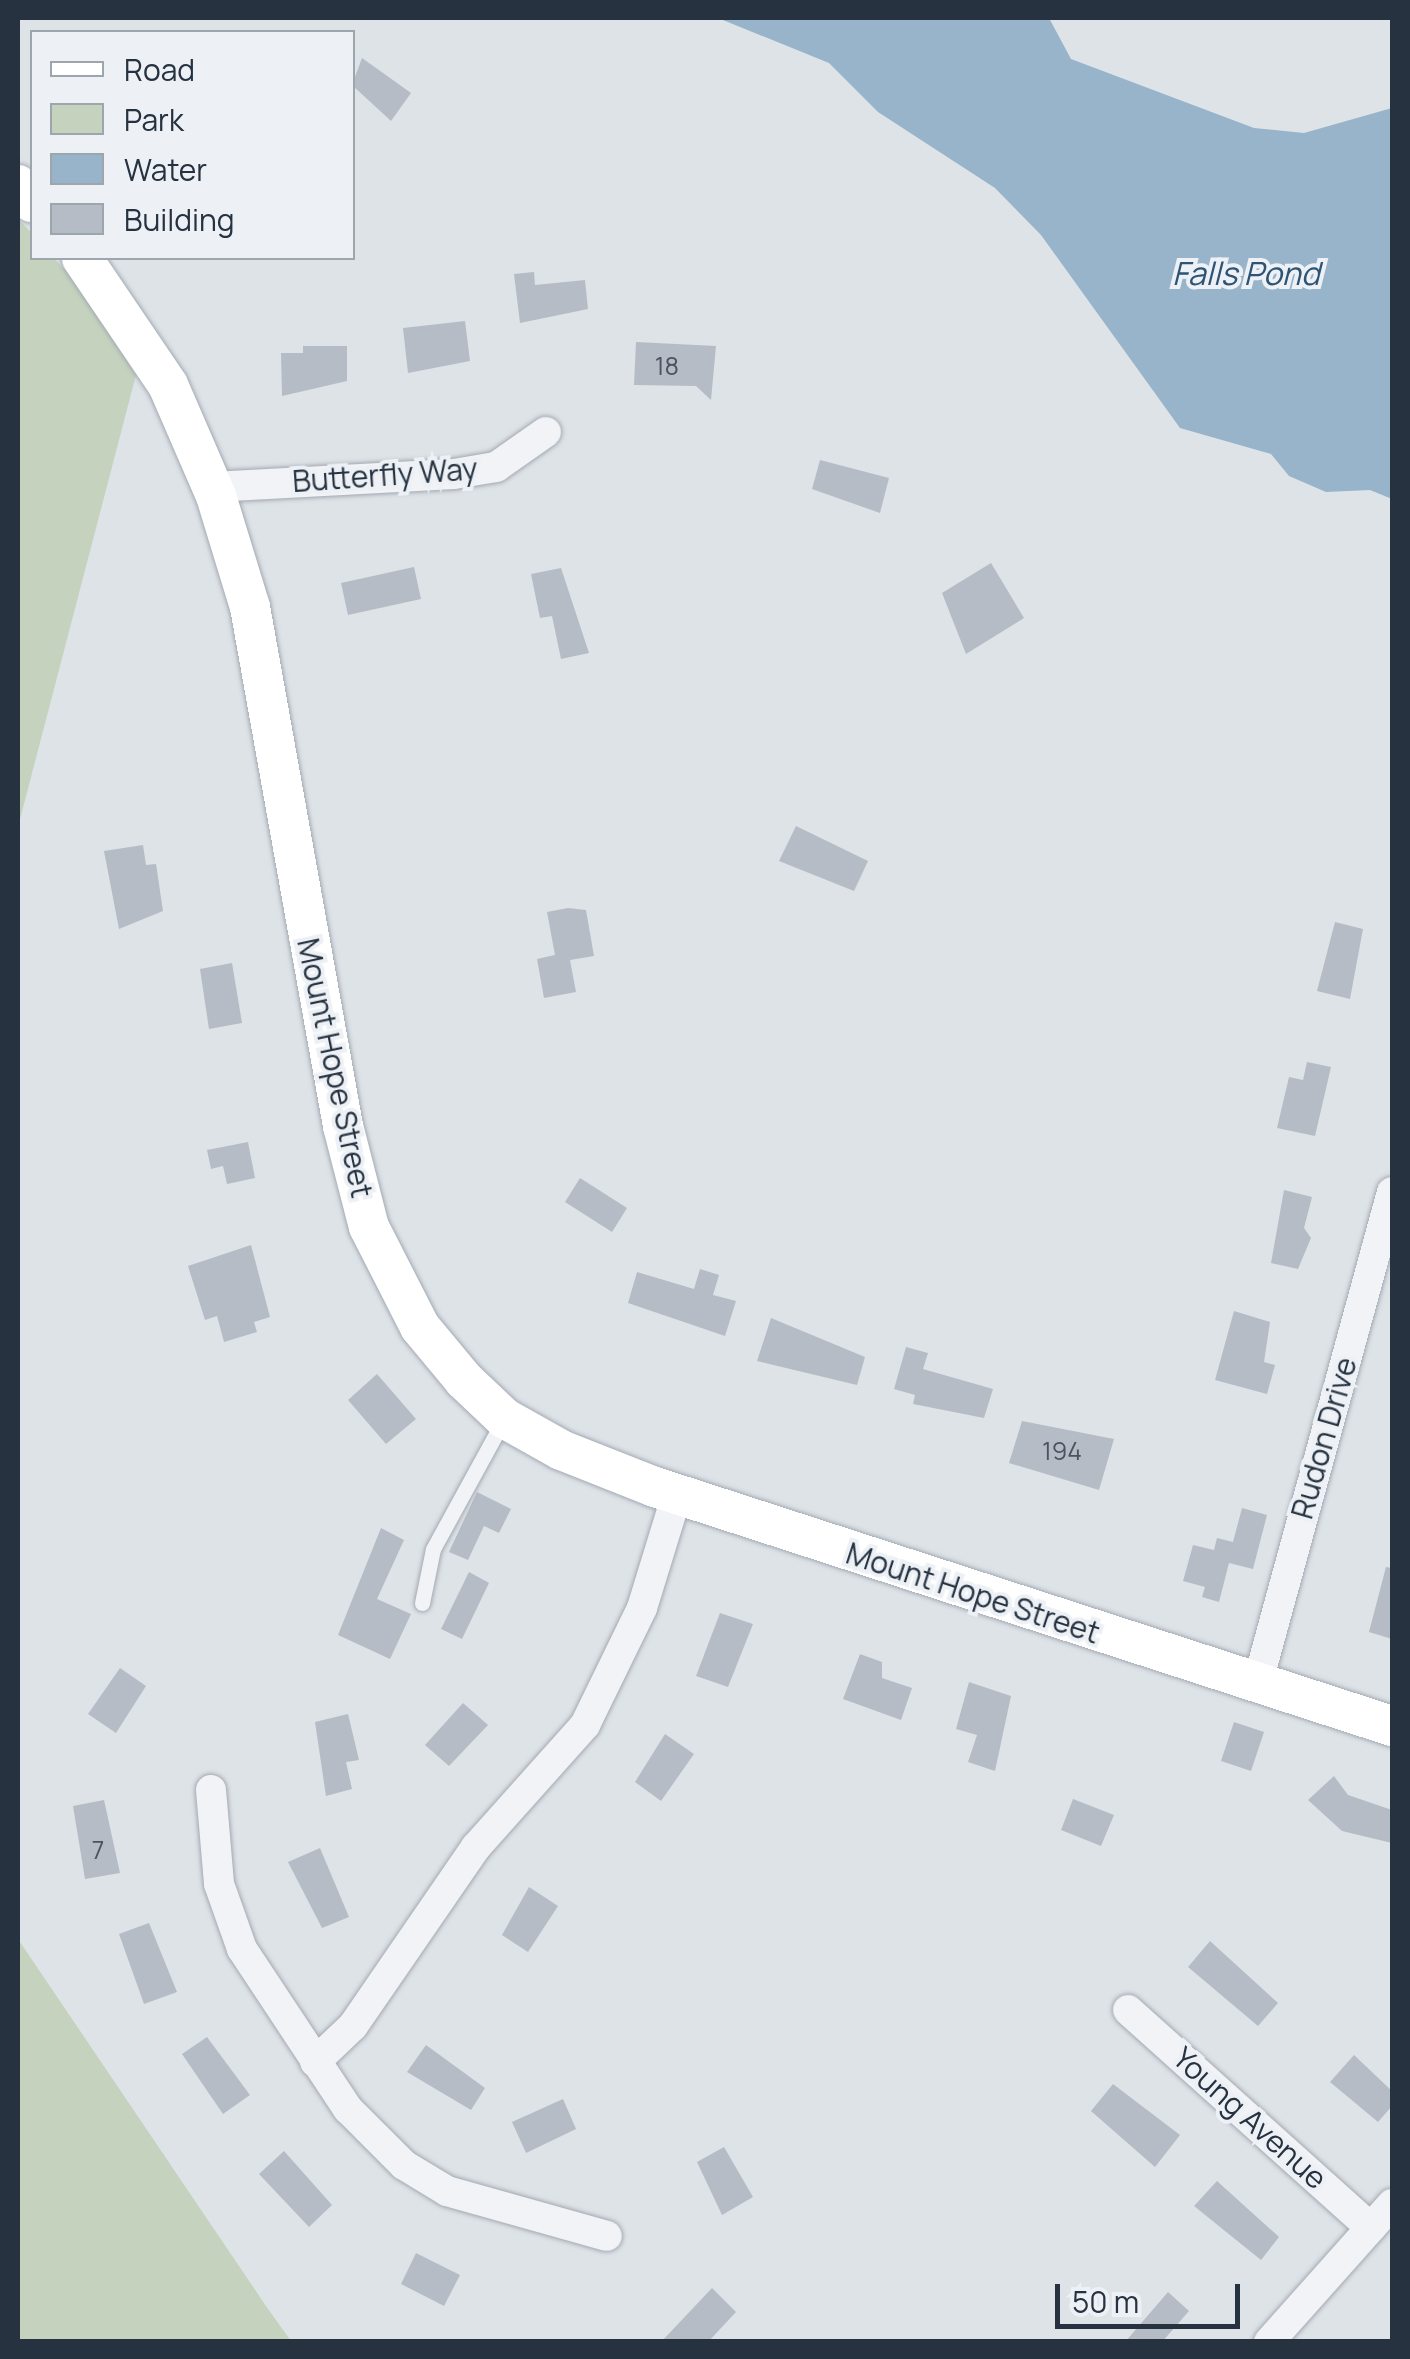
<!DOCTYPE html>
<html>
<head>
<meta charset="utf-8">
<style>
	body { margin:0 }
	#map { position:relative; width:1410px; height:2359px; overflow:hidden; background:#dee3e8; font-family:Manrope,sans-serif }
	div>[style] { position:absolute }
	.green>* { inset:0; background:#c5d3be }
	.water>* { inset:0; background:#97b4ca }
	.building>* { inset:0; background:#b5bcc5 }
	.roads { filter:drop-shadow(0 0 2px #a3aab2) drop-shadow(0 0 2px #a3aab2) }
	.lane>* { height:15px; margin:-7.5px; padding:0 7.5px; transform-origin:7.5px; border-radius:7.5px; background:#f1f3f6 }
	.street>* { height:30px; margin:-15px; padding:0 15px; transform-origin:15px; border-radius:15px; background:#f1f3f6 }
	.secondary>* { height:40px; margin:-20px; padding:0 20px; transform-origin:20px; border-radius:20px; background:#fff }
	span { translate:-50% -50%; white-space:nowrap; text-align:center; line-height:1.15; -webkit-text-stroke:8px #edf1f6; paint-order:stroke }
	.number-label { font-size:25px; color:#4a5461 }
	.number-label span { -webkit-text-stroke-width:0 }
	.street-label { font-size:30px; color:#263240 }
	.water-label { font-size:32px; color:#2e5475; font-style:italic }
	.frame { position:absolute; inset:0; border:20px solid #263240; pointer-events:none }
	.legend { position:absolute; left:30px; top:30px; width:325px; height:230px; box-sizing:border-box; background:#edf1f6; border:2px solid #9da5ad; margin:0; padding:12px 18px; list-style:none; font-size:30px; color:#263240 }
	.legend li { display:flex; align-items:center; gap:20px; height:50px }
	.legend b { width:50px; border:2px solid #9da5ad }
	.scale { position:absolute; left:1055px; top:2284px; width:185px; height:45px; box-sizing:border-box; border:5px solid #263240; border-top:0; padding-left:12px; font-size:30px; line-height:35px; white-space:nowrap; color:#263240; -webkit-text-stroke:8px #edf1f6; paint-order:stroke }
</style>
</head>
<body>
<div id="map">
	<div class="green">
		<div style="clip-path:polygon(18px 219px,32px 233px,32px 258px,54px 258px,75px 281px,136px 375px,18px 827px)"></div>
		<div style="clip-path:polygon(18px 1939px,266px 2306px,291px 2341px,18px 2341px)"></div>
	</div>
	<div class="water">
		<div style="clip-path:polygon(718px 18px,1049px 18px,1071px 59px,1254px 128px,1304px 133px,1392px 108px,1392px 499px,1370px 490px,1326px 492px,1289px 476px,1271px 454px,1180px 428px,1041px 235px,995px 188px,878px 112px,829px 63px)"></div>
	</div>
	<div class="building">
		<div style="clip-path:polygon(362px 58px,411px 93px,391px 121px,352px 85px)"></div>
		<div style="clip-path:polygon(534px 272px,535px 285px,585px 280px,588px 309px,520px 323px,514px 274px)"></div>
		<div style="clip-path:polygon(465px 321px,470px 361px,408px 373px,403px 328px)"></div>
		<div style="clip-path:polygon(636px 342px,716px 346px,711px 400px,696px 386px,634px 385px)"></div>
		<div style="clip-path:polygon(303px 346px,347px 346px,347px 381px,282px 396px,281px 353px,303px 353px)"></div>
		<div style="clip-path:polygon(820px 460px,889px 478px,880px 513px,812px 489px)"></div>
		<div style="clip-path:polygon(991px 563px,1024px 618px,966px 654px,942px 593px)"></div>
		<div style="clip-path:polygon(414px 567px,421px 599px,348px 615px,341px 583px)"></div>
		<div style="clip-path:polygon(561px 568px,589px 653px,561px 659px,552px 616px,540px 618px,531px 574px)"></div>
		<div style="clip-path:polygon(796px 826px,868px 861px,854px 891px,779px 861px)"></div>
		<div style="clip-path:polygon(143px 845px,146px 865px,156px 864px,163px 911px,119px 929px,104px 851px)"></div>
		<div style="clip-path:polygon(568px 908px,586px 910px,594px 956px,570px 960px,576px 992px,544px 998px,537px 959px,555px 955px,547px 912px)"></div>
		<div style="clip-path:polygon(1335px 922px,1363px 929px,1350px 999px,1317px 991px)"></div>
		<div style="clip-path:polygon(232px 963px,242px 1023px,209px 1029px,200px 969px)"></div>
		<div style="clip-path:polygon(1307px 1062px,1331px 1067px,1315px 1136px,1277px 1128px,1289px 1077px,1303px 1080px)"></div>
		<div style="clip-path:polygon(248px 1142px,255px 1178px,227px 1184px,223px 1166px,211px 1169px,207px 1150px)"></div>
		<div style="clip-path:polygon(580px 1178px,627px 1208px,612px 1232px,565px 1202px)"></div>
		<div style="clip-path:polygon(1284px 1190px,1312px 1197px,1304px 1228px,1311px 1238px,1298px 1269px,1271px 1263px)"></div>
		<div style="clip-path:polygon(251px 1245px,270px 1317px,254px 1322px,257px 1332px,224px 1342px,217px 1316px,205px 1320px,188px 1266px)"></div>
		<div style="clip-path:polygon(700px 1269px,719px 1275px,713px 1295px,736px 1301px,725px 1336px,628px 1303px,637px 1272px,694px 1289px)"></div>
		<div style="clip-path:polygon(1234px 1311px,1270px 1322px,1264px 1362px,1275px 1365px,1267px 1394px,1215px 1380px)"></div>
		<div style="clip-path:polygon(771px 1318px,865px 1357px,857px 1385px,757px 1361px)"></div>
		<div style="clip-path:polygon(906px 1347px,928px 1353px,923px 1369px,993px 1389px,984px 1418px,913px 1404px,915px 1395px,894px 1389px)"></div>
		<div style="clip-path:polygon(377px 1374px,416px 1419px,386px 1444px,348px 1400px)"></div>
		<div style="clip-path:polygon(1022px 1421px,1114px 1439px,1099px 1490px,1009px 1463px)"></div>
		<div style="clip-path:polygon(477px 1492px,511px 1509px,499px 1533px,484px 1526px,468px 1560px,449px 1552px)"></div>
		<div style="clip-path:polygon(1242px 1508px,1267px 1515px,1253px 1569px,1229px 1563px,1219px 1602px,1202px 1597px,1205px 1587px,1183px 1581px,1193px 1545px,1214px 1550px,1217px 1538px,1233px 1542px)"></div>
		<div style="clip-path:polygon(381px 1528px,404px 1540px,377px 1599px,411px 1614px,390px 1659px,338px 1635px)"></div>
		<div style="clip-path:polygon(1386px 1567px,1392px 1568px,1392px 1639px,1369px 1632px)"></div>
		<div style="clip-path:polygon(469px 1572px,489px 1583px,462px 1639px,441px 1629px)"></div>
		<div style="clip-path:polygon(720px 1613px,753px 1624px,728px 1687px,696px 1676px)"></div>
		<div style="clip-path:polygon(860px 1654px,882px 1662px,882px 1678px,912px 1688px,901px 1720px,843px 1699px)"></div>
		<div style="clip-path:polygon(120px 1668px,146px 1686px,116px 1733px,88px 1714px)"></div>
		<div style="clip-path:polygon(969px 1682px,1011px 1696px,995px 1771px,968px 1762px,977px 1735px,956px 1729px)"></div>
		<div style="clip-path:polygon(463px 1703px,488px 1725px,449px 1766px,425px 1745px)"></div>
		<div style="clip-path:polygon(348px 1714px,359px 1760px,346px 1762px,352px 1789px,326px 1796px,315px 1722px)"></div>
		<div style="clip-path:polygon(1234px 1722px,1264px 1732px,1251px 1771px,1221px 1761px)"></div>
		<div style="clip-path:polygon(665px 1734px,694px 1754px,661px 1801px,635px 1782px)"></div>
		<div style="clip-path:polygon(1334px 1776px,1348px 1795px,1392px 1810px,1392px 1843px,1342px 1831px,1308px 1800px)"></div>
		<div style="clip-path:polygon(1073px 1799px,1114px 1815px,1101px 1846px,1061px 1830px)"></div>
		<div style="clip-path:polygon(104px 1800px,120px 1873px,85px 1879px,73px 1806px)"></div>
		<div style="clip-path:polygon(320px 1848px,349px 1917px,322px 1928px,288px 1862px)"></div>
		<div style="clip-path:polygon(529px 1887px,558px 1906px,528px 1952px,502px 1935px)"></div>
		<div style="clip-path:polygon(149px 1923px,177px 1992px,144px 2004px,119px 1934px)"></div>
		<div style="clip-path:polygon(1210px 1941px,1278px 2003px,1258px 2026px,1188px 1967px)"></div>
		<div style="clip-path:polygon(207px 2037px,250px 2095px,223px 2114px,182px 2054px)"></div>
		<div style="clip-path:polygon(426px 2045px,485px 2088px,471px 2110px,407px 2072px)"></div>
		<div style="clip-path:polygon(1354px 2055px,1392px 2091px,1392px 2106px,1378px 2122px,1330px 2082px)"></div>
		<div style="clip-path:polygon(1113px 2084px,1180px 2135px,1155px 2167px,1091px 2111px)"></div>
		<div style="clip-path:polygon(563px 2099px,576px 2129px,526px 2153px,512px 2122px)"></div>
		<div style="clip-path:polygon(724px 2147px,753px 2197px,722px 2215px,697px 2162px)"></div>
		<div style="clip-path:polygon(284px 2151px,332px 2205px,309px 2227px,259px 2174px)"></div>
		<div style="clip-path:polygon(1217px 2181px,1279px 2237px,1261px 2260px,1194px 2206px)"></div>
		<div style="clip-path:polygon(416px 2253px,460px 2275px,444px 2306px,401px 2284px)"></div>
		<div style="clip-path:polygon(712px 2288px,736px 2312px,708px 2342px,661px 2342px)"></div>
		<div style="clip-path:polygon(1168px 2292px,1189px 2311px,1162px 2342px,1125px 2342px)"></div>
	</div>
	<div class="roads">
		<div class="lane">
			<div style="left:422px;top:1603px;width:55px;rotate:-78.5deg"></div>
			<div style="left:433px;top:1549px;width:146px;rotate:-61.3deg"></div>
		</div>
		<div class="street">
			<div style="left:212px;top:487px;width:242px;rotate:-3.1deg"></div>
			<div style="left:454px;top:474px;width:43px;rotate:-9.5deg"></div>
			<div style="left:496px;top:467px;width:61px;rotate:-35deg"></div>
			<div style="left:1257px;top:1685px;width:511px;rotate:-74.69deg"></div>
			<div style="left:211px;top:1790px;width:94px;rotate:85.1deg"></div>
			<div style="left:219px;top:1884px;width:69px;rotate:70.5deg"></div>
			<div style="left:242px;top:1949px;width:192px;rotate:56.5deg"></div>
			<div style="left:348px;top:2109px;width:79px;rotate:45deg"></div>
			<div style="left:404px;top:2165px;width:50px;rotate:31.2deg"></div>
			<div style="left:447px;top:2191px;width:166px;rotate:15.7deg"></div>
			<div style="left:1128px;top:2010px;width:326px;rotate:41.9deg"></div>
			<div style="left:315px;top:2062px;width:52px;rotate:-43.5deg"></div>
			<div style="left:353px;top:2026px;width:217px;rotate:-55.5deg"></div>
			<div style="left:476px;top:1847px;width:164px;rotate:-48.2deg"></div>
			<div style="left:585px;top:1725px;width:130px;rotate:-64deg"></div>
			<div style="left:642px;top:1608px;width:119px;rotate:-72.9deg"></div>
			<div style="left:1269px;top:2342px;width:185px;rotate:-48.3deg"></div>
		</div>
		<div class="secondary">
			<div style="left:18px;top:185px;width:22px;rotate:51deg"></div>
			<div style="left:82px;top:258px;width:153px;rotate:55.9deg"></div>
			<div style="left:168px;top:385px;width:121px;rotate:66.6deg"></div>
			<div style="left:216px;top:496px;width:116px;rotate:73deg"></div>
			<div style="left:250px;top:607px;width:527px;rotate:79.84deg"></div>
			<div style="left:343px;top:1126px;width:104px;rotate:75.6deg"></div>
			<div style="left:369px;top:1227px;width:112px;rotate:63deg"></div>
			<div style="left:420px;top:1327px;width:69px;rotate:50.3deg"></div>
			<div style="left:464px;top:1380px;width:55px;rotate:43.5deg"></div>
			<div style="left:504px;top:1418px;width:65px;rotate:29.3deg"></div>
			<div style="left:561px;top:1450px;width:101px;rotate:21.5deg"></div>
			<div style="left:655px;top:1487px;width:775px;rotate:17.97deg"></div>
		</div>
	</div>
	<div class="number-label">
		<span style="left:667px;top:366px">18</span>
		<span style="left:1062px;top:1451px">194</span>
		<span style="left:98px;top:1850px">7</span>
	</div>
	<div class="street-label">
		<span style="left:385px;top:475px;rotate:-4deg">Butterfly Way</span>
		<span style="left:335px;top:1068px;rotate:78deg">Mount Hope Street</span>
		<span style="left:1324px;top:1438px;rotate:-74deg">Rudon Drive</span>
		<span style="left:973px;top:1593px;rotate:18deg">Mount Hope Street</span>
		<span style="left:1250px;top:2118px;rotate:42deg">Young Avenue</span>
	</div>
	<div class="water-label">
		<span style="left:1246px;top:273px">Falls Pond</span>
	</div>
	<div class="frame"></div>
	<ul class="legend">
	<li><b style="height:12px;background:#fff"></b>Road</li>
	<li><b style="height:28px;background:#c5d3be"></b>Park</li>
	<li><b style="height:28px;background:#97b4ca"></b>Water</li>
	<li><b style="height:28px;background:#b5bcc5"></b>Building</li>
	</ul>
	<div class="scale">50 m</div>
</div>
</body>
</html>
